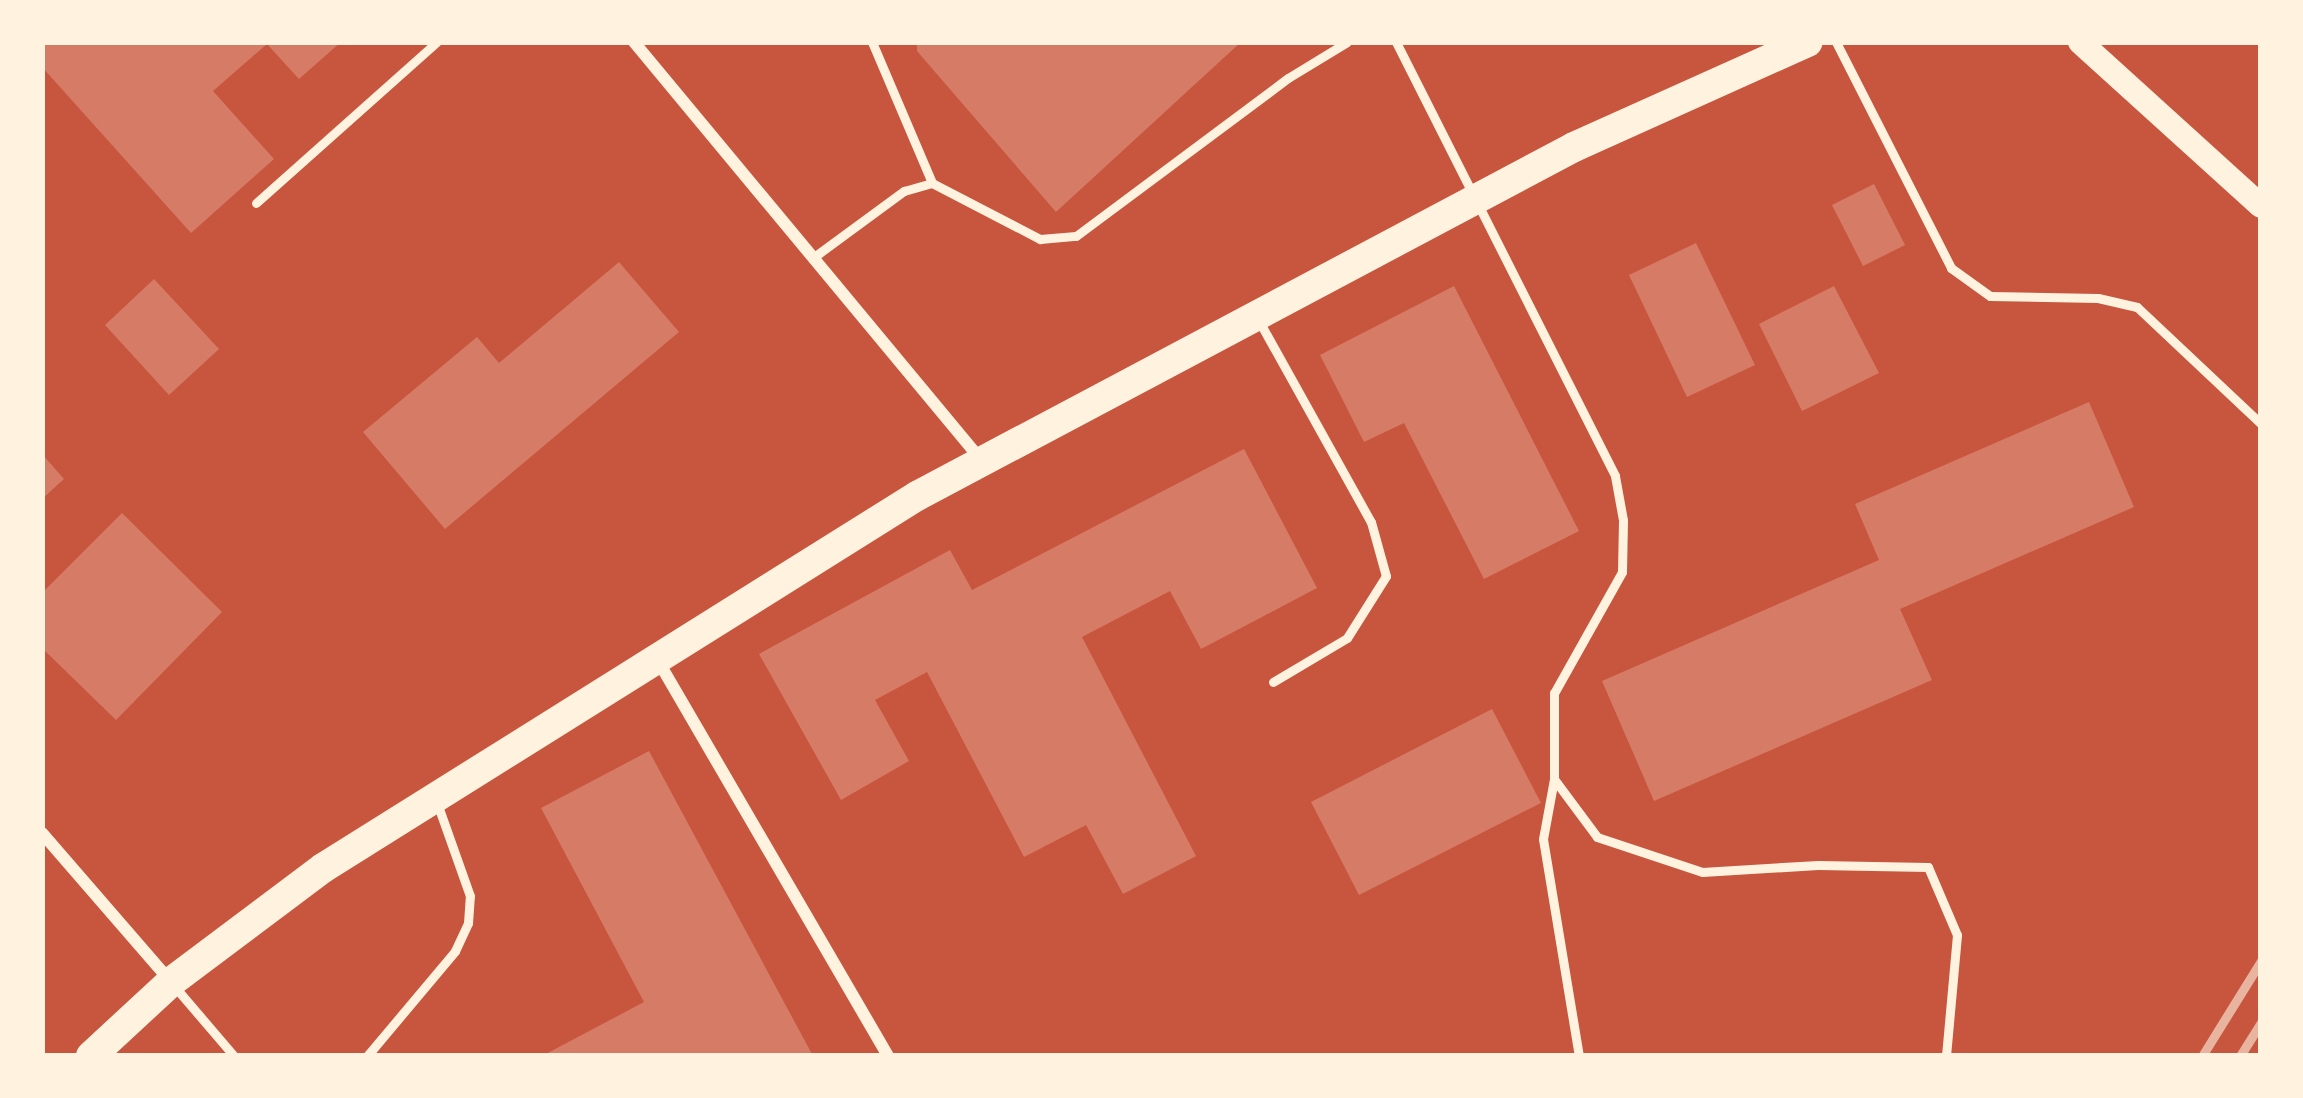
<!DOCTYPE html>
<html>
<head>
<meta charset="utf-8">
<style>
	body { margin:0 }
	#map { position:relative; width:2303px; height:1098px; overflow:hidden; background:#c8553d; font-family:"Noto Serif",serif }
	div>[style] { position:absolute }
	.building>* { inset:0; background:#d67c66 }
	.service>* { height:9px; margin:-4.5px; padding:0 4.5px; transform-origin:4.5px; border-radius:4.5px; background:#fff3e0 }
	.minor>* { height:12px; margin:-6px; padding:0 6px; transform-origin:6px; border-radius:6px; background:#fff3e0 }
	.secondary>* { height:24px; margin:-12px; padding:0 12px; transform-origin:12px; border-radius:12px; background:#fff3e0 }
	.primary>* { height:30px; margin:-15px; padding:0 15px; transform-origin:15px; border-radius:15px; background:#fff3e0 }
	.rail>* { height:9px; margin:-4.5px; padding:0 4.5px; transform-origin:4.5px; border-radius:4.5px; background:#e9b49f }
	span { translate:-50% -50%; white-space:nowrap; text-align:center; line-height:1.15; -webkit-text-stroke:12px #fff3e0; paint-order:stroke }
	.frame { position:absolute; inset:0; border:45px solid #fff3e0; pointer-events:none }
</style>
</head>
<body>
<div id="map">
	<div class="building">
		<div style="clip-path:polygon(42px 42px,341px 42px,299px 79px,267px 44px,213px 91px,274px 159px,191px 233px,42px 67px)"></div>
		<div style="clip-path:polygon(917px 42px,1241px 42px,1056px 212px,917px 51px)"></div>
		<div style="clip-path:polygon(1874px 184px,1905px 245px,1863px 266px,1832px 205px)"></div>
		<div style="clip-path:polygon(1696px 243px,1755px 365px,1687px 397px,1629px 275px)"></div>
		<div style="clip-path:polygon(619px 262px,679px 332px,445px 529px,363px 432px,477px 337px,499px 363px)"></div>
		<div style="clip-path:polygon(154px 279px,219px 349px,169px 395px,105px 325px)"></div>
		<div style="clip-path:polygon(1454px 286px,1579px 531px,1484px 579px,1404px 423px,1364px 442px,1320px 355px)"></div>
		<div style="clip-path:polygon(1834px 286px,1879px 373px,1802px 411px,1759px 324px)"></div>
		<div style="clip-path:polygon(2089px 402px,2134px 507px,1900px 609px,1932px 680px,1654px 801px,1602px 681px,1879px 560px,1855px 504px)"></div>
		<div style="clip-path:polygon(1244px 449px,1317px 588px,1201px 649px,1170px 591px,1082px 637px,1196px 856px,1123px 894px,1086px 825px,1024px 857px,927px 672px,875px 700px,909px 761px,841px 800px,759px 654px,950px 550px,972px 590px)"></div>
		<div style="clip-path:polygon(42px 454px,64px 479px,42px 499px)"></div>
		<div style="clip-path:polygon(122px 513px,222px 612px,116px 720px,42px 648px,42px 593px)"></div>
		<div style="clip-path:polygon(1492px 709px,1541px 803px,1359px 895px,1311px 802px)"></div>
		<div style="clip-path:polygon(649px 751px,813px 1056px,542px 1056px,644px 1002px,541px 808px)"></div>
	</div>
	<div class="service">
		<div style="left:872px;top:42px;width:153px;rotate:66.9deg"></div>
		<div style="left:1396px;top:42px;width:486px;rotate:63.2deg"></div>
		<div style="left:1615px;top:476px;width:45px;rotate:79.7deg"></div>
		<div style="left:1623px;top:520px;width:52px;rotate:91.1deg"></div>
		<div style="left:1622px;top:572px;width:139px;rotate:119.3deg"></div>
		<div style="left:1554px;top:693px;width:86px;rotate:90deg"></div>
		<div style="left:1554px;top:779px;width:61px;rotate:100.4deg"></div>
		<div style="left:1543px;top:839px;width:220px;rotate:80.6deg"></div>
		<div style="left:1836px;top:42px;width:254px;rotate:63deg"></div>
		<div style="left:1951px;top:268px;width:48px;rotate:35.7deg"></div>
		<div style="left:1990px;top:296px;width:108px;rotate:1.1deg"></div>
		<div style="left:2098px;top:298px;width:40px;rotate:13deg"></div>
		<div style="left:2137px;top:307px;width:170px;rotate:43.3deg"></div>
		<div style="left:256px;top:203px;width:242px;rotate:-41.7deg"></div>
		<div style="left:814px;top:257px;width:112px;rotate:-36.3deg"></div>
		<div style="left:904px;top:191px;width:29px;rotate:-16deg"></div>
		<div style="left:932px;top:183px;width:122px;rotate:27.4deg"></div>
		<div style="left:1040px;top:239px;width:36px;rotate:-5deg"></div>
		<div style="left:1076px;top:236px;width:264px;rotate:-36.7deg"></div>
		<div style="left:1288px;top:78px;width:69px;rotate:-31.4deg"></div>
		<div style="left:1259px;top:321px;width:230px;rotate:60.9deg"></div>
		<div style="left:1371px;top:522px;width:56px;rotate:74.5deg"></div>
		<div style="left:1386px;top:576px;width:73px;rotate:122.2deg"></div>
		<div style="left:1347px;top:638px;width:86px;rotate:149.3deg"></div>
		<div style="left:1554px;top:779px;width:72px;rotate:53.4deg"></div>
		<div style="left:1597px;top:837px;width:111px;rotate:18.4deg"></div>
		<div style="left:1702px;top:872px;width:116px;rotate:-3.5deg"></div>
		<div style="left:1818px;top:865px;width:110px;rotate:1deg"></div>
		<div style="left:1928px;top:867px;width:74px;rotate:66.9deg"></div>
		<div style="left:1957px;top:935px;width:121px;rotate:95.2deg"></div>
		<div style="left:175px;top:987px;width:91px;rotate:49.5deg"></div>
		<div style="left:367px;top:1056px;width:137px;rotate:-50deg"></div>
		<div style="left:455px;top:951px;width:31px;rotate:-65deg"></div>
		<div style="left:468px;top:923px;width:27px;rotate:-86deg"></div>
		<div style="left:470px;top:896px;width:99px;rotate:-109.5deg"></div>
	</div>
	<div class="minor">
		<div style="left:634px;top:42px;width:545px;rotate:50.29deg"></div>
		<div style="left:657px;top:659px;width:459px;rotate:59.8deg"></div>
		<div style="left:42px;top:833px;width:197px;rotate:49.1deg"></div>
	</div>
	<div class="secondary">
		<div style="left:2080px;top:42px;width:244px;rotate:42.2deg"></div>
	</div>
	<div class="primary">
		<div style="left:91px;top:1056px;width:109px;rotate:-42.8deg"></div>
		<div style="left:171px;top:982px;width:190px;rotate:-36.9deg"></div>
		<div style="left:323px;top:868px;width:701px;rotate:-32.06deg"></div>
		<div style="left:917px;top:496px;width:744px;rotate:-27.98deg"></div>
		<div style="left:1574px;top:147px;width:256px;rotate:-24.2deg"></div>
	</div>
	<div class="rail">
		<div style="left:2202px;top:1056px;width:112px;rotate:-58.2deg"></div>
		<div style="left:2240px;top:1056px;width:40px;rotate:-58deg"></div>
	</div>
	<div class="frame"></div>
</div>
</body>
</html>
